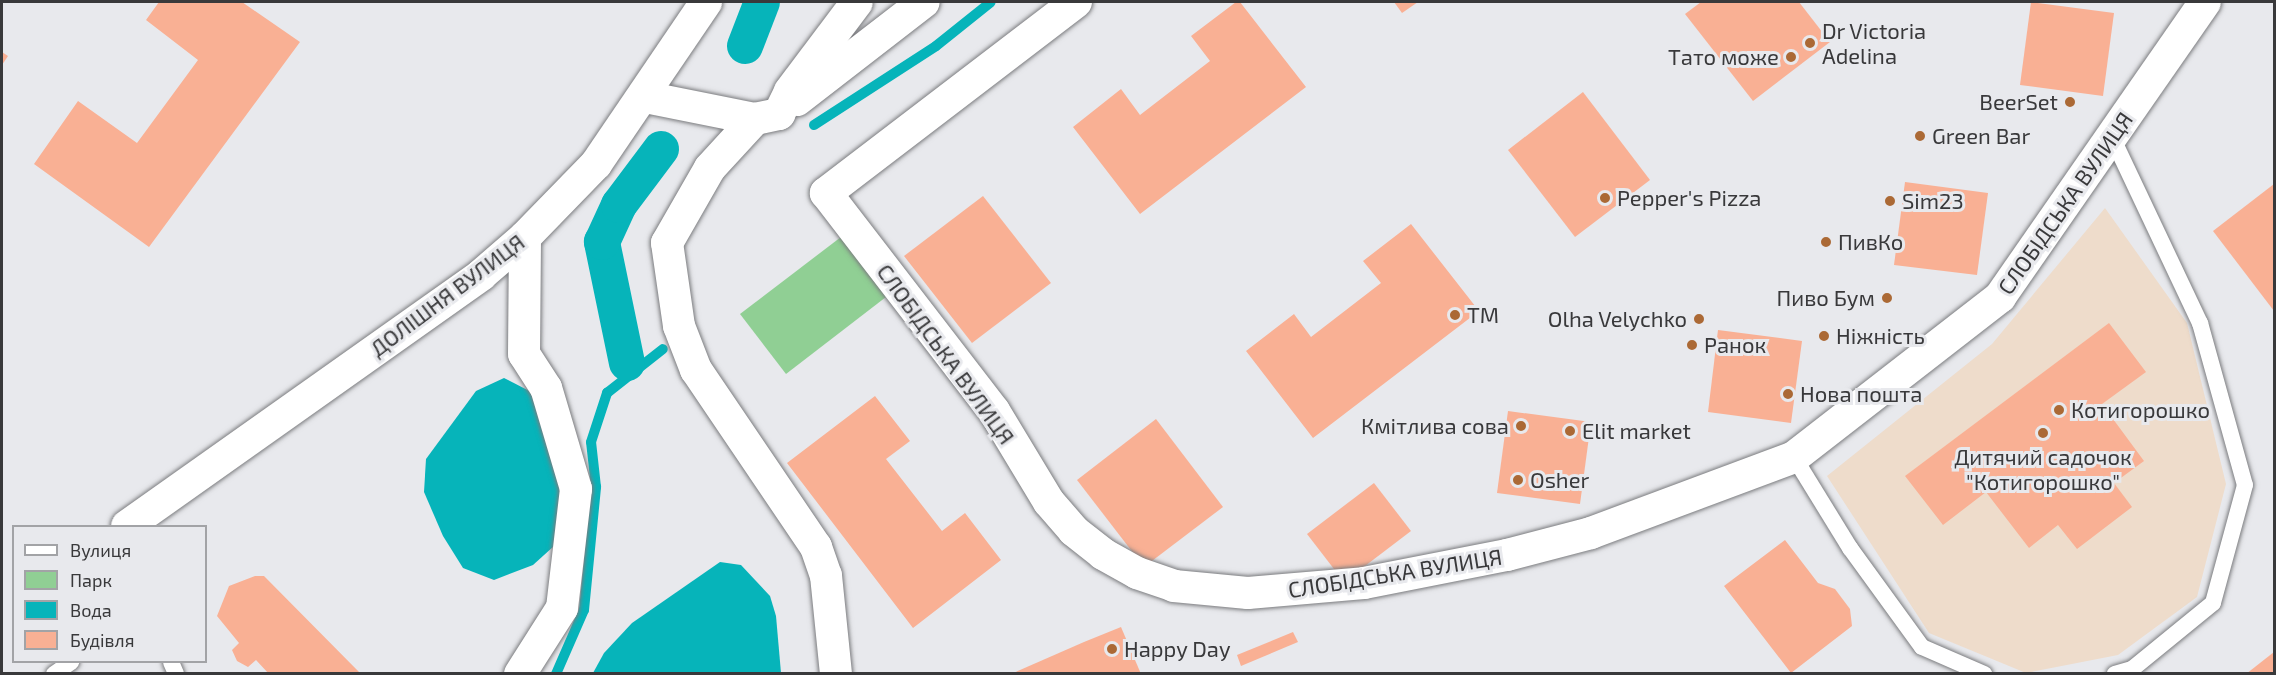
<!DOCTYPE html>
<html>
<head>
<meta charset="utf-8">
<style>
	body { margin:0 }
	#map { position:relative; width:2276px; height:675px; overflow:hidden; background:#e8e9ed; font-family:"Exo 2",sans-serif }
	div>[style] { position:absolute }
	.education>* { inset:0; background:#eedccb }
	.green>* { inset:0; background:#90cf94 }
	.water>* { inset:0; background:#06b4ba }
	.stream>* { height:10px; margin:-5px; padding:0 5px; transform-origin:5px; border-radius:5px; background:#06b4ba }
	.canal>* { height:36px; margin:-18px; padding:0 18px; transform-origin:18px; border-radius:18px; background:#06b4ba }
	.building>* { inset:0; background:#f9b094 }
	.roads { filter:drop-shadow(0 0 2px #7b7c7f) drop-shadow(0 0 2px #7b7c7f) }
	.service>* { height:16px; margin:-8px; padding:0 8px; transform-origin:8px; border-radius:8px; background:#fff }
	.minor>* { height:32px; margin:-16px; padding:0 16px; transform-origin:16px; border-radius:16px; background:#fff }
	.dots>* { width:16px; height:16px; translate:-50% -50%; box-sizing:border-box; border:3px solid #e8e9ed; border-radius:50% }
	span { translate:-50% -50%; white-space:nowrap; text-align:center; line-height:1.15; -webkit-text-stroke:6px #e8e9ed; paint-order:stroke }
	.poi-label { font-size:22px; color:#39393b }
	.left { translate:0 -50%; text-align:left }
	.right { translate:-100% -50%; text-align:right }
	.street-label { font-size:22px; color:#39393b }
	.frame { position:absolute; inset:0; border:3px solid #39393b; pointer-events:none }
	.legend { position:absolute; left:12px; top:525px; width:195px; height:138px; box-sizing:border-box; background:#e8e9ed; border:2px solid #a2a3a6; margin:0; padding:8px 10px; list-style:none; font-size:18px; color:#39393b }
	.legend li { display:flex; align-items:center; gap:12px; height:30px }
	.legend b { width:30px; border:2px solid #a2a3a6 }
</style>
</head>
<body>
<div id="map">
	<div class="education">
		<div style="clip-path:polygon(2105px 208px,2187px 323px,2226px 484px,2197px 597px,2118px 655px,2026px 673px,1929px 633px,1827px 476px,1992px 344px)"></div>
	</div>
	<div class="green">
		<div style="clip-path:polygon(841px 237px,886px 297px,786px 374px,740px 314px)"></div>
	</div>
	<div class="water">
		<div style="clip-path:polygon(504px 378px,547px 400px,576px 463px,564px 537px,533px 565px,494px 580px,463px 568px,443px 536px,424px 492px,426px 459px,476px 391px)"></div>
		<div style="clip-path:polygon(720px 562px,741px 565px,770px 596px,776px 616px,781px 673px,593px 673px,604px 653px,632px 623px)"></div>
	</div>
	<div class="stream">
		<div style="left:814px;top:125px;width:145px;rotate:-32.9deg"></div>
		<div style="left:936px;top:46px;width:70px;rotate:-38.7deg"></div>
		<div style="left:556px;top:674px;width:70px;rotate:-66.4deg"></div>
		<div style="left:584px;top:610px;width:124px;rotate:-84.4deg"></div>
		<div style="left:596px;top:487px;width:45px;rotate:-96.3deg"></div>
		<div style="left:591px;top:442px;width:52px;rotate:-71.9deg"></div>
		<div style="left:607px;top:393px;width:71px;rotate:-38.2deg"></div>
	</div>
	<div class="canal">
		<div style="left:745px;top:46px;width:47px;rotate:-68.9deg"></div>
		<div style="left:627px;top:363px;width:124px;rotate:-101.7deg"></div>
		<div style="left:602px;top:242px;width:41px;rotate:-65.3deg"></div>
		<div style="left:619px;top:205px;width:70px;rotate:-53.1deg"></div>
	</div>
	<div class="building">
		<div style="clip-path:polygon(159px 2px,242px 2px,300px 42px,149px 247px,34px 164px,78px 101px,137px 143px,198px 60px,146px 20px)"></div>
		<div style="clip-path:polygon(1236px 2px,1240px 2px,1306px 87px,1140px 214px,1073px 127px,1121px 89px,1140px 115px,1210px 61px,1191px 36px)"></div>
		<div style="clip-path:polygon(1394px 2px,1418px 2px,1402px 13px)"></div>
		<div style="clip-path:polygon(1701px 2px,1799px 2px,1830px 42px,1753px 101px,1685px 14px)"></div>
		<div style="clip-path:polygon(2031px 2px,2114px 13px,2103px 96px,2020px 85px)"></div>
		<div style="clip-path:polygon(2px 52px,8px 56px,2px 65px)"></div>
		<div style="clip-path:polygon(1583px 92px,1650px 180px,1575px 237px,1508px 150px)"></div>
		<div style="clip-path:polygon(1905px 182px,1988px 193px,1977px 275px,1894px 265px)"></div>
		<div style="clip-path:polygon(2274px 184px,2274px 311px,2213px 231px)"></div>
		<div style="clip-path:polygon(983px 196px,1051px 283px,972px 343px,904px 256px)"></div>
		<div style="clip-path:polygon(1411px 224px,1479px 311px,1313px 438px,1246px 351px,1294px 314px,1311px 337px,1381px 283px,1363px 261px)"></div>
		<div style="clip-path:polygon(2109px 323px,2146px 372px,2102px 404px,2144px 461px,2114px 483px,2132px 507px,2077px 549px,2058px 525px,2029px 548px,1986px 492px,1943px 525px,1905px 476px)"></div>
		<div style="clip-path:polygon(1718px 330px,1802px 341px,1791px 423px,1708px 412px)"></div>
		<div style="clip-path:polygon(875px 396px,910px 441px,886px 459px,942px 531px,965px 513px,1001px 560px,913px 628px,787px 463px)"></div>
		<div style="clip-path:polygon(1508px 411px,1591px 422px,1580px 504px,1497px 493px)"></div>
		<div style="clip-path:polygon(1156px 419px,1223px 507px,1144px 567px,1077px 480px)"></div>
		<div style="clip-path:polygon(1374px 483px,1411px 531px,1344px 582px,1307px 534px)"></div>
		<div style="clip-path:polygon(1785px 540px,1818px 583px,1835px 589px,1850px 609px,1852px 626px,1791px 673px,1724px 586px)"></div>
		<div style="clip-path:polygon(255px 576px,264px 576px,361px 674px,269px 674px,256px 660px,248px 667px,237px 661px,232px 650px,239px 643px,217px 616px,229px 586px)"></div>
		<div style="clip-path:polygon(1121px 627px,1141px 674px,1011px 674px,1084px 642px)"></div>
		<div style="clip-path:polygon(1293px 632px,1298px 642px,1241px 666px,1237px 655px)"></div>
		<div style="clip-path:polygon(2274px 652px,2274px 674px,2246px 674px)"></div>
	</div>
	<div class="roads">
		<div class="service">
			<div style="left:2112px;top:137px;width:206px;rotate:64.7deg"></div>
			<div style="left:2200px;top:323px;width:168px;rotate:74.5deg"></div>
			<div style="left:2245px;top:485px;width:122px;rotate:105.2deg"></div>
			<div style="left:2213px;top:603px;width:104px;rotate:140.8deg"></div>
			<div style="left:2132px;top:669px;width:18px;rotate:164deg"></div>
			<div style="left:1794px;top:457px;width:107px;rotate:58.4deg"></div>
			<div style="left:1850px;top:548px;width:122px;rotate:54deg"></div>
			<div style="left:1922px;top:647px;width:68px;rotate:23.5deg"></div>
			<div style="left:171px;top:662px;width:13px;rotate:67deg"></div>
			<div style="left:54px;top:674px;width:21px;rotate:-35deg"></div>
		</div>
		<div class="minor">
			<div style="left:1076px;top:2px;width:315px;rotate:142.6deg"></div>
			<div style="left:826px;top:193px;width:275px;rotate:52.4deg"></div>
			<div style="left:994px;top:411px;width:106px;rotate:58.9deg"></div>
			<div style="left:1049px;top:502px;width:38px;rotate:49deg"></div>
			<div style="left:1074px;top:531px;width:37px;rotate:38deg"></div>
			<div style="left:1103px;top:554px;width:39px;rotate:29deg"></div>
			<div style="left:1137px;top:573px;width:39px;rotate:19deg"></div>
			<div style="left:1174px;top:586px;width:74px;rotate:5.4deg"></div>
			<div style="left:1248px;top:593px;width:116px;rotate:-4.9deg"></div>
			<div style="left:1364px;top:583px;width:146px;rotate:-11.1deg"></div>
			<div style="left:1507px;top:555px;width:87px;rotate:-14.7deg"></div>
			<div style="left:1591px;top:533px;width:217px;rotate:-20.5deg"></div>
			<div style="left:1794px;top:457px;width:261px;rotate:-37.8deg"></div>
			<div style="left:2000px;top:297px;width:359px;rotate:-55.2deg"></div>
			<div style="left:645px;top:97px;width:112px;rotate:11.3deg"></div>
			<div style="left:797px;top:100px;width:160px;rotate:-37.7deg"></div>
			<div style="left:127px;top:526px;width:434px;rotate:-35.3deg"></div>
			<div style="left:481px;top:275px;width:58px;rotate:-40.8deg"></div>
			<div style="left:525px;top:237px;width:102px;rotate:-45.8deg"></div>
			<div style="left:596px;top:164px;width:196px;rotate:-55.8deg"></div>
			<div style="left:520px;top:674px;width:78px;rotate:-57.5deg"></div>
			<div style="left:562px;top:608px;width:120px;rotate:-83.3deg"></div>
			<div style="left:576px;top:489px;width:105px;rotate:-106.5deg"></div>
			<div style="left:546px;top:388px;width:40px;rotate:-122.9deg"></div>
			<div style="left:524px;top:354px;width:117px;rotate:-89.5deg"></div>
			<div style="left:836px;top:674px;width:99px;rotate:-95.8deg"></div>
			<div style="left:826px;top:576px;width:31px;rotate:-109deg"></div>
			<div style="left:816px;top:547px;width:214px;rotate:-124.1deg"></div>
			<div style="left:696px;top:370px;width:47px;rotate:-111.1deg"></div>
			<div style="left:679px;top:326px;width:84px;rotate:-98.2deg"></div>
			<div style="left:667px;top:243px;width:86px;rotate:-60.2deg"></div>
			<div style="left:710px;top:168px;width:67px;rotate:-47.4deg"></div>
			<div style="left:755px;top:119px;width:25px;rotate:-12deg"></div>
			<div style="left:779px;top:114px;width:25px;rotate:-64deg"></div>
			<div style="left:790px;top:91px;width:111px;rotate:-53deg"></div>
		</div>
	</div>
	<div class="dots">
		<div style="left:1810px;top:43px;background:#ab6935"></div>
		<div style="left:1791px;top:57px;background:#ab6935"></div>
		<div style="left:2070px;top:102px;background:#ab6935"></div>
		<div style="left:1920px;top:136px;background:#ab6935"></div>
		<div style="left:1605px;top:198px;background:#ab6935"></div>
		<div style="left:1890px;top:201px;background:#ab6935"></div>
		<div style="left:1826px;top:242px;background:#ab6935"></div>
		<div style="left:1887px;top:298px;background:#ab6935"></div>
		<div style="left:1455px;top:315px;background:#ab6935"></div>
		<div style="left:1699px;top:319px;background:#ab6935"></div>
		<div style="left:1824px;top:336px;background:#ab6935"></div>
		<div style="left:1692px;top:345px;background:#ab6935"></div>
		<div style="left:1788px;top:394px;background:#ab6935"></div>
		<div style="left:2059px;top:410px;background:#ab6935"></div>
		<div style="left:1521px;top:426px;background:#ab6935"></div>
		<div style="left:1570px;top:431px;background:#ab6935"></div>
		<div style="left:2043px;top:433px;background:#ab6935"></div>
		<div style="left:1518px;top:480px;background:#ab6935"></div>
		<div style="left:1112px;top:649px;background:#ab6935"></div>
	</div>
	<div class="poi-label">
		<span class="left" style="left:1822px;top:43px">Dr Victoria<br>Adelina</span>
		<span class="right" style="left:1779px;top:57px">Тато може</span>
		<span class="right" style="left:2058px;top:102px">BeerSet</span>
		<span class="left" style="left:1932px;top:136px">Green Bar</span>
		<span class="left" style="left:1617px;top:198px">Pepper's Pizza</span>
		<span class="left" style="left:1902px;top:201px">Sim23</span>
		<span class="left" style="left:1838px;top:242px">ПивКо</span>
		<span class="right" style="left:1875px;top:298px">Пиво Бум</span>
		<span class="left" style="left:1467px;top:315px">TM</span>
		<span class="right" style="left:1687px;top:319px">Olha Velychko</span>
		<span class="left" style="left:1836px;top:336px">Ніжність</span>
		<span class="left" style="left:1704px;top:345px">Ранок</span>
		<span class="left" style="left:1800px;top:394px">Нова пошта</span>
		<span class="left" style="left:2071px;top:410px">Котигорошко</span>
		<span class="right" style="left:1509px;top:426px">Кмітлива сова</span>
		<span class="left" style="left:1582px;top:431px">Elit market</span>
		<span style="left:2043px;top:469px">Дитячий садочок<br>"Котигорошко"</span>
		<span class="left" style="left:1530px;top:480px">Osher</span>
		<span class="left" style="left:1124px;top:649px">Happy Day</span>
	</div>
	<div class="street-label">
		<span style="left:2065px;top:203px;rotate:-55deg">СЛОБІДСЬКА ВУЛИЦЯ</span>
		<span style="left:447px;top:295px;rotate:-37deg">ДОЛІШНЯ ВУЛИЦЯ</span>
		<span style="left:946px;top:354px;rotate:54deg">СЛОБІДСЬКА ВУЛИЦЯ</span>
		<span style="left:1395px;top:573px;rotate:-9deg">СЛОБІДСЬКА ВУЛИЦЯ</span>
	</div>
	<div class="frame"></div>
	<ul class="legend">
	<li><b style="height:8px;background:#fff"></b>Вулиця</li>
	<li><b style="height:16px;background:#90cf94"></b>Парк</li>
	<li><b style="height:16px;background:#06b4ba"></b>Вода</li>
	<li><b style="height:16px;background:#f9b094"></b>Будівля</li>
	</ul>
</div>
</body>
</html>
